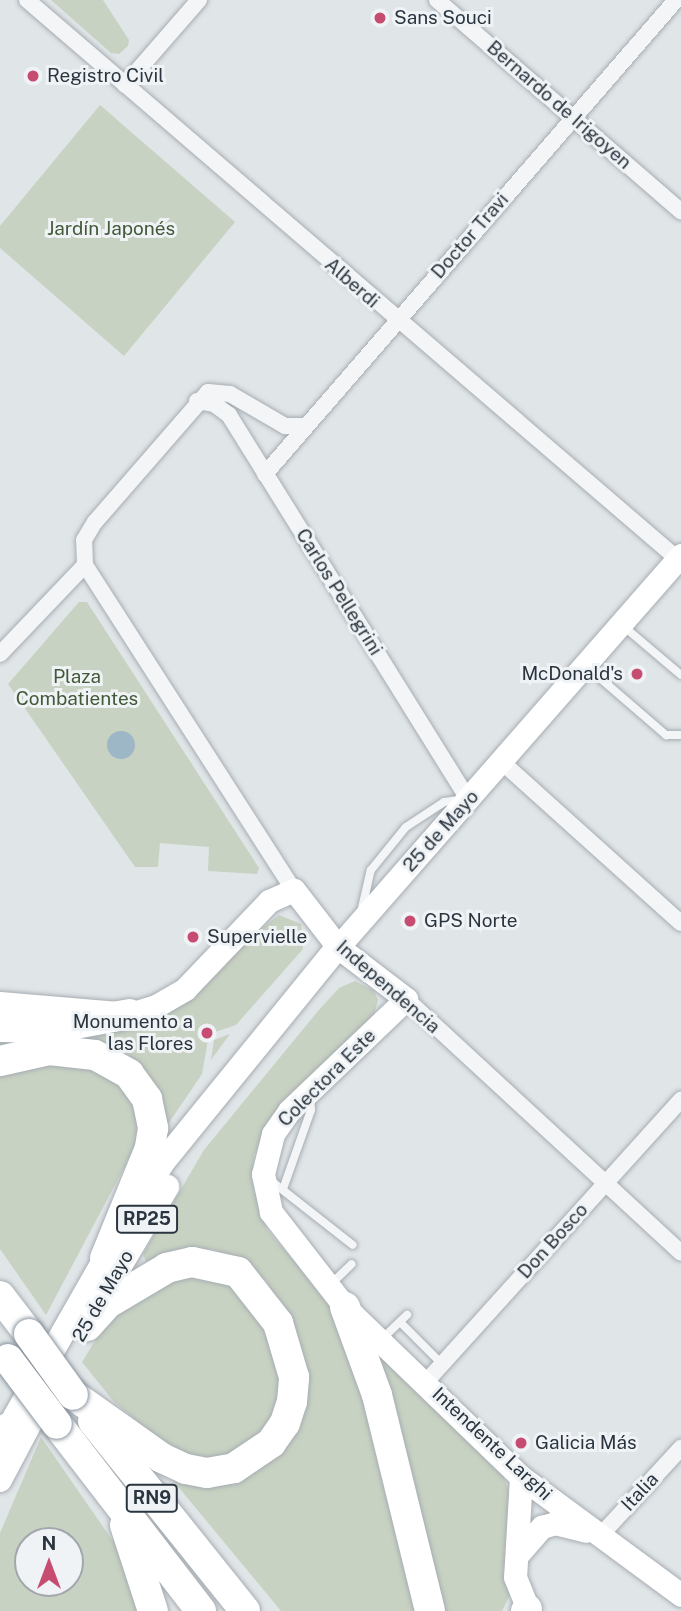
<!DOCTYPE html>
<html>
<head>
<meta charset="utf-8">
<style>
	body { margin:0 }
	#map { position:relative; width:681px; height:1611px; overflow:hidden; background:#e0e5e8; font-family:"Public Sans",sans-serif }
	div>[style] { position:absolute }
	.green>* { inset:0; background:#c8d2c2 }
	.water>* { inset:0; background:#9db7c6 }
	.round { border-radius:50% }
	.roads { filter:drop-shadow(0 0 2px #a6adb2) drop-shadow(0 0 2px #a6adb2) }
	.lane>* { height:8px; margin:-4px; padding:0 4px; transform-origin:4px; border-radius:4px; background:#f3f5f7 }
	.street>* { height:16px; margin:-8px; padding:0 8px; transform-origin:8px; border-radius:8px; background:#f3f5f7 }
	.secondary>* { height:23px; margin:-11.5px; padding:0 11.5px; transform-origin:11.5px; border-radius:11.5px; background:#fff }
	.primary>* { height:24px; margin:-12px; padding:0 12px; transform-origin:12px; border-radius:12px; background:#fff }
	.highway>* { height:30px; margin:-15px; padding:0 15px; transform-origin:15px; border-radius:15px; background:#fff }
	.bridges { filter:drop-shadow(0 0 2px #89949e) drop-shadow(0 0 2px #89949e) }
	.highway-bridge>* { height:30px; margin:-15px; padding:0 15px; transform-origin:15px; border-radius:15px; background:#fff }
	.dots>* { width:19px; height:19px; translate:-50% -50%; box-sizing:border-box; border:4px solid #f0f3f6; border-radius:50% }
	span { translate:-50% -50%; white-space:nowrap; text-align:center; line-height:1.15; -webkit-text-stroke:6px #f0f3f6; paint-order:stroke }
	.shield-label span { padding:2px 5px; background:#f0f3f6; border:2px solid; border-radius:5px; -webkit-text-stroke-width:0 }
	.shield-label { font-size:18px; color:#2a353f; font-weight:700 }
	.poi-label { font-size:19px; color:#2a353f }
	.left { translate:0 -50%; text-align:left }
	.right { translate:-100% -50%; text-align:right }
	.street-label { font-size:19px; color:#2a353f }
	.park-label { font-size:19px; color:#435a38 }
	.north { position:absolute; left:14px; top:1527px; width:70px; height:70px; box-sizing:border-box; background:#f0f3f6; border:2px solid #a1a7ad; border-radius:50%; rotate:0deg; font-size:19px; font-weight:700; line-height:28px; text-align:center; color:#2a353f }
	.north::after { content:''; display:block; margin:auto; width:24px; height:32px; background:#c64d71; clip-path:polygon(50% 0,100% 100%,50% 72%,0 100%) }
</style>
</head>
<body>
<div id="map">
	<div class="green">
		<div style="clip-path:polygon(51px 0,103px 0,129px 40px,128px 46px,119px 54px,111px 53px)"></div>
		<div style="clip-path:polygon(100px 105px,235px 222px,124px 356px,0 248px,0 226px)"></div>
		<div style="clip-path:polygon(79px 602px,87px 602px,259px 868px,257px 874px,208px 871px,209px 847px,160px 843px,158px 867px,135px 867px,8px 684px)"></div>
		<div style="clip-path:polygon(279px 915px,301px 924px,303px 949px,236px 1025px,209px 1034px,202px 1074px,164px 1130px,143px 1069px,121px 1049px,88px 1038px,53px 1036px,0 1046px,0 1031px,89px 1030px,164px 1015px,187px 1002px,248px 939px)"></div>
		<div style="clip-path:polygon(355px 981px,374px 991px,378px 1000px,373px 1019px,268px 1123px,254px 1156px,252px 1182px,267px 1230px,326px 1298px,350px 1345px,421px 1611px,281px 1611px,166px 1472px,238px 1471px,305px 1368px,300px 1342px,267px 1282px,243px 1261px,212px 1249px,193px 1249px,146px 1262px,143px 1254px,204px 1150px,318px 1011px,339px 988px)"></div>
		<div style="clip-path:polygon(230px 1034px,211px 1060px,214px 1040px)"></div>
		<div style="clip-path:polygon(69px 1057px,131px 1088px,142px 1134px,46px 1315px,0 1249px,0 1067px)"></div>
		<div style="clip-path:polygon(209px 1268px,265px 1310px,287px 1403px,247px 1453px,205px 1461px,173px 1451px,114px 1402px,82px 1362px,110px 1316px,148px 1289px)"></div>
		<div style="clip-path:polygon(372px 1349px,504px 1477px,511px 1497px,510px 1595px,502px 1611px,438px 1611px)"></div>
		<div style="clip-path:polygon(evenodd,41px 1437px,117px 1547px,143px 1611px,0 1611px,0 1533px,41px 1437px,28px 1541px,70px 1541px,70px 1583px,28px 1583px,28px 1541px)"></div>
	</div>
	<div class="water">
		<div class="round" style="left:107px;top:731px;width:28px;height:28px"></div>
	</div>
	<div class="roads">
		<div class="lane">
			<div style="left:622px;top:625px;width:77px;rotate:40.3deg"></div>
			<div style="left:586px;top:666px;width:106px;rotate:40.8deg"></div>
			<div style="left:666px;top:735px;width:15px"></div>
			<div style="left:362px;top:908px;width:39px;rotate:-77deg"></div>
			<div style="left:371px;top:870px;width:55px;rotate:-50.9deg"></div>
			<div style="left:406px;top:827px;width:45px;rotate:-33.3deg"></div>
			<div style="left:444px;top:802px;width:15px;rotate:-8deg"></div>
			<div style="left:270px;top:1180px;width:105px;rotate:38.1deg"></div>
			<div style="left:283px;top:1189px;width:84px;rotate:-70.5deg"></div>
			<div style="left:311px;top:1110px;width:14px;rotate:-94deg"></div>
			<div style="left:330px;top:1285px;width:30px;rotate:-44deg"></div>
			<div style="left:400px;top:1322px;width:59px;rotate:45deg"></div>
			<div style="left:382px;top:1339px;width:35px;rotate:-44deg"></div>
		</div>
		<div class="street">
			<div style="left:27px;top:0;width:862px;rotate:40.67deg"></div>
			<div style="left:437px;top:0;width:323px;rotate:40.9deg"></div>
			<div style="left:125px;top:85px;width:113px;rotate:-49deg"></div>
			<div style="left:197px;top:401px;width:17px;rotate:10deg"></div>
			<div style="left:214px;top:404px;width:19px;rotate:36deg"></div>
			<div style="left:229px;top:415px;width:452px;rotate:58.1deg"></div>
			<div style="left:265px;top:474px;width:627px;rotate:-49.07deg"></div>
			<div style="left:85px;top:565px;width:386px;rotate:57.3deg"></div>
			<div style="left:0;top:654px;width:123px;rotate:-46.3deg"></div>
			<div style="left:85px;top:565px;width:25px;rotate:-92deg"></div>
			<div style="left:84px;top:540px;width:21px;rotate:-59deg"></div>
			<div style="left:95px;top:522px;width:172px;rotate:-49deg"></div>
			<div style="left:208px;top:392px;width:22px;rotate:5deg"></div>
			<div style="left:230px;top:394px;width:64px;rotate:30.2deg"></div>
			<div style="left:285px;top:426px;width:20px"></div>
			<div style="left:503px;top:763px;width:239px;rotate:42deg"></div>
			<div style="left:406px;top:999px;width:374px;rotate:42.7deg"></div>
			<div style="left:425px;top:1383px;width:382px;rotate:-47.9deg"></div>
			<div style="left:600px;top:1536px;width:120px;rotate:-47.4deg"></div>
		</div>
		<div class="secondary">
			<div style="left:338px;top:947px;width:521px;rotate:-48.81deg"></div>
			<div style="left:0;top:1003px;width:130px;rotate:4.8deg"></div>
			<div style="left:130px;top:1014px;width:27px;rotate:-17deg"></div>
			<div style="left:156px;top:1006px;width:34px;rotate:-30deg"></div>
			<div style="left:185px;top:989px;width:122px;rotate:-46.3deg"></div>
			<div style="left:269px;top:901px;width:27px;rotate:-24deg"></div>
			<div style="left:294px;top:890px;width:72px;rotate:52.3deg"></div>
			<div style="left:338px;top:947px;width:86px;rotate:37.4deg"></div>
			<div style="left:406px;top:999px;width:162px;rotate:136.3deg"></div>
			<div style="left:289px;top:1111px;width:28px;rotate:125deg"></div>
			<div style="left:273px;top:1134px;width:41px;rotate:104deg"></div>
			<div style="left:263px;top:1174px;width:39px;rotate:78deg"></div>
			<div style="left:271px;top:1212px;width:120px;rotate:52.1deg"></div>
			<div style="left:345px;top:1307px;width:245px;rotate:44deg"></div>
			<div style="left:521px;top:1477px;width:199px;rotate:36.4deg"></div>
			<div style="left:521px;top:1477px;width:100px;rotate:93.4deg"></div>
			<div style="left:515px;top:1577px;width:37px;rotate:68deg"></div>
			<div style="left:519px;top:1553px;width:35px;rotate:-49deg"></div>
			<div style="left:542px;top:1527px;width:14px;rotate:-17deg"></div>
			<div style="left:555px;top:1523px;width:32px;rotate:14deg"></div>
		</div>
		<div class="primary">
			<div style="left:138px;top:1203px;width:48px;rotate:-58.6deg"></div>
			<div style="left:163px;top:1162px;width:277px;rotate:-50.9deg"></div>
			<div style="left:114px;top:1276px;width:104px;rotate:-59.2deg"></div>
			<div style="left:0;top:1443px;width:230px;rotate:-60.3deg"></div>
			<div style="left:0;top:1480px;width:75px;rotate:-62.1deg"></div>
		</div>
		<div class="highway">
			<div style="left:0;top:1027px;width:53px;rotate:1.1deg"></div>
			<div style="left:53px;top:1028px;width:78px;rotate:-10.3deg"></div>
			<div style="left:0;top:1061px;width:50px;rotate:-12.7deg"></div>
			<div style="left:49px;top:1050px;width:46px;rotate:6.2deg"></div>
			<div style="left:95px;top:1055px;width:39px;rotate:29deg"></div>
			<div style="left:129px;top:1074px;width:31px;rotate:54deg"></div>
			<div style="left:147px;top:1099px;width:30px;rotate:78deg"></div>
			<div style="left:153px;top:1128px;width:20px;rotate:99deg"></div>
			<div style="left:150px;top:1148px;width:119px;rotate:112.2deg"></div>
			<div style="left:0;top:1296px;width:48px;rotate:52.7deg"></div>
			<div style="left:345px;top:1307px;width:94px;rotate:70deg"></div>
			<div style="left:377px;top:1395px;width:222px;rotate:76.2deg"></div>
			<div style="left:73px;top:1395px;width:109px;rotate:35.3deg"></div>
			<div style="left:162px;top:1458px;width:26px;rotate:25deg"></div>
			<div style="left:186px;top:1469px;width:21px;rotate:11deg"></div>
			<div style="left:207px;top:1473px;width:27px;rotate:-10deg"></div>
			<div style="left:234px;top:1468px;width:45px;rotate:-34deg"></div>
			<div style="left:271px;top:1443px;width:24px;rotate:-55deg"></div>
			<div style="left:285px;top:1423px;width:22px;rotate:-72deg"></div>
			<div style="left:292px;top:1402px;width:25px;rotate:-85deg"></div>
			<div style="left:294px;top:1377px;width:56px;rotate:-106.5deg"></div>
			<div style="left:278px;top:1323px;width:65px;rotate:-128.1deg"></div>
			<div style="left:238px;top:1272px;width:47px;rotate:-167.7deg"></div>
			<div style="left:192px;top:1262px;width:26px;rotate:167deg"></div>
			<div style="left:167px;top:1268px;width:69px;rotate:149.3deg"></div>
			<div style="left:108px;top:1303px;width:31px;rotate:132deg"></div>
			<div style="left:93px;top:1421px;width:243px;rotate:51.3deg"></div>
			<div style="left:57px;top:1424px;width:236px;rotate:52.4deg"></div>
			<div style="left:0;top:1436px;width:11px;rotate:-45deg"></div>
			<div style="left:125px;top:1525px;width:90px;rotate:72deg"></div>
			<div style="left:526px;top:1611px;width:2px;rotate:-63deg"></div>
		</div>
	</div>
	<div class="bridges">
		<div class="highway-bridge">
			<div style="left:29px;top:1334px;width:75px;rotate:54.2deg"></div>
			<div style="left:8px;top:1359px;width:81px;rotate:53deg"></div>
		</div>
	</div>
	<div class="dots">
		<div style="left:380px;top:18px;background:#c64d71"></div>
		<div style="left:33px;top:76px;background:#c64d71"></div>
		<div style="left:637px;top:674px;background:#c64d71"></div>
		<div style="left:410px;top:921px;background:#c64d71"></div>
		<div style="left:193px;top:937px;background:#c64d71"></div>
		<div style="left:207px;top:1033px;background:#c64d71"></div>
		<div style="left:521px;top:1443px;background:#c64d71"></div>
	</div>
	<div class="shield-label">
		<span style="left:147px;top:1219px">RP25</span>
		<span style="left:152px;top:1498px">RN9</span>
	</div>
	<div class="poi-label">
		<span class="left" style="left:394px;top:18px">Sans Souci</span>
		<span class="left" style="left:47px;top:76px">Registro Civil</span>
		<span class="right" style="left:623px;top:674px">McDonald's</span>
		<span class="left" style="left:424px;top:921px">GPS Norte</span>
		<span class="left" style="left:207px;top:937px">Supervielle</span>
		<span class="right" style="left:193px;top:1033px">Monumento a<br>las Flores</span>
		<span class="left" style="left:535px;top:1443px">Galicia Más</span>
	</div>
	<div class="street-label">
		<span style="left:559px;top:105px;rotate:41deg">Bernardo de Irigoyen</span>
		<span style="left:470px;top:236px;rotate:-49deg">Doctor Travi</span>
		<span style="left:352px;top:283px;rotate:41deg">Alberdi</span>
		<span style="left:339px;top:592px;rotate:58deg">Carlos Pellegrini</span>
		<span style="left:441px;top:831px;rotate:-48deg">25 de Mayo</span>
		<span style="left:388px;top:987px;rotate:41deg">Independencia</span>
		<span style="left:327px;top:1078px;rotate:-45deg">Colectora Este</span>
		<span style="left:553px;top:1241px;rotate:-48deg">Don Bosco</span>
		<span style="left:103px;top:1296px;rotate:-60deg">25 de Mayo</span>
		<span style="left:492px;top:1444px;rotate:43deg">Intendente Larghi</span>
		<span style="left:640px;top:1492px;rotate:-47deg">Italia</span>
	</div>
	<div class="park-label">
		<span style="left:111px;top:229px">Jardín Japonés</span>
		<span style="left:77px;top:688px">Plaza<br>Combatientes</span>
	</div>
	<div class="north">N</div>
</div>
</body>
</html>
